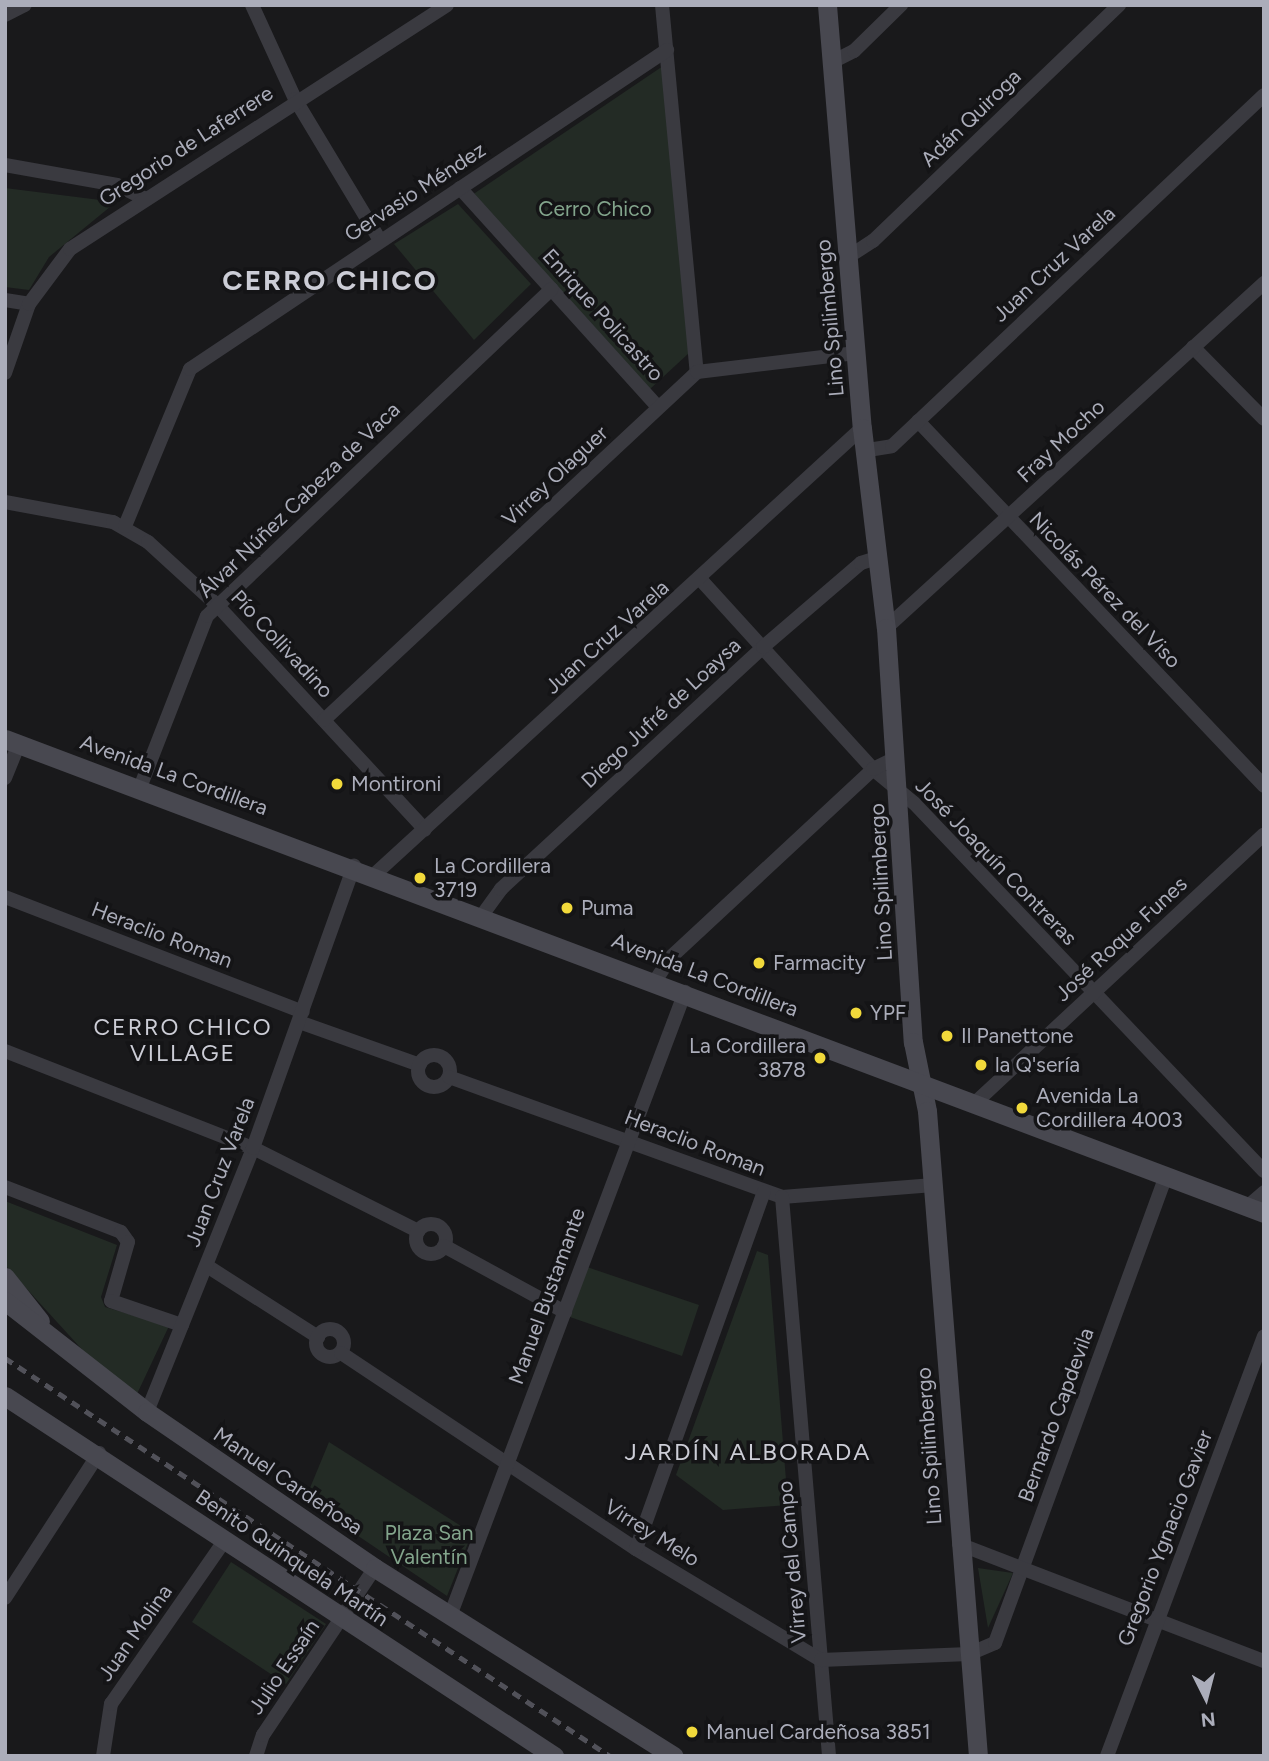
<!DOCTYPE html>
<html>
<head>
<meta charset="utf-8">
<style>
	body { margin:0 }
	#map { position:relative; width:1269px; height:1761px; overflow:hidden; background:#19191b; font-family:Figtree,sans-serif }
	div>[style] { position:absolute }
	.green>* { inset:0; background:#232b25 }
	.street>* { height:14px; margin:-7px; padding:0 7px; transform-origin:7px; border-radius:7px; background:#3a3a40 }
	.street>.ring { margin:-7px; padding:0; box-sizing:content-box; background:none; border:14px solid #3a3a40; border-radius:50% }
	.secondary>* { height:19px; margin:-9.5px; padding:0 9.5px; transform-origin:9.5px; border-radius:9.5px; background:#484850 }
	.rail>* { height:4.5px; margin-top:-2.25px; transform-origin:0; background:repeating-linear-gradient(90deg,#515159 0 9px,transparent 0 16px) }
	.dots>* { width:19px; height:19px; translate:-50% -50%; box-sizing:border-box; border:4px solid #141416; border-radius:50% }
	span { translate:-50% -50%; white-space:nowrap; text-align:center; line-height:1.15; -webkit-text-stroke:7px #141416; paint-order:stroke }
	.street-label { font-size:21px; color:#abadba }
	.park-label { font-size:21px; color:#83a58c }
	.poi-label { font-size:21px; color:#abadba }
	.left { translate:0 -50%; text-align:left }
	.right { translate:-100% -50%; text-align:right }
	.neighbourhood-label { font-size:23px; color:#cccdd6; letter-spacing:2px }
	.quarter-label { font-size:24px; color:#cccdd6; letter-spacing:2px }
	.district-label { font-size:28px; color:#cccdd6; font-weight:700; letter-spacing:2px }
	.frame { position:absolute; inset:0; border:7px solid #abadba; pointer-events:none }
	.north { position:absolute; left:1171px; top:1663px; width:70px; height:70px; -webkit-text-stroke:5px #141416; paint-order:stroke; rotate:174deg; font-size:19px; font-weight:700; line-height:28px; text-align:center; color:#abadba }
	.north::after { content:''; display:block; margin:auto; width:24px; height:32px; background:#abadba; clip-path:polygon(50% 0,100% 100%,50% 72%,0 100%) }
</style>
</head>
<body>
<div id="map">
	<div class="green">
		<div style="clip-path:polygon(663px 66px,689px 353px,650px 389px,472px 195px)"></div>
		<div style="clip-path:polygon(5px 188px,116px 202px,49px 257px,29px 290px,5px 287px)"></div>
		<div style="clip-path:polygon(458px 204px,531px 284px,474px 340px,394px 244px)"></div>
		<div style="clip-path:polygon(5px 1201px,117px 1245px,101px 1297px,105px 1307px,169px 1326px,137px 1394px,88px 1356px,5px 1265px)"></div>
		<div style="clip-path:polygon(757px 1251px,768px 1255px,788px 1505px,723px 1510px,676px 1475px)"></div>
		<div style="clip-path:polygon(587px 1267px,699px 1305px,682px 1356px,570px 1317px)"></div>
		<div style="clip-path:polygon(329px 1442px,472px 1533px,447px 1596px,305px 1500px)"></div>
		<div style="clip-path:polygon(231px 1562px,326px 1624px,286px 1684px,192px 1622px)"></div>
		<div style="clip-path:polygon(978px 1568px,1013px 1573px,988px 1628px)"></div>
	</div>
	<div class="street">
		<div style="left:252px;top:5px;width:103px;rotate:65.4deg"></div>
		<div style="left:295px;top:99px;width:163px;rotate:59deg"></div>
		<div style="left:662px;top:5px;width:369px;rotate:84.6deg"></div>
		<div style="left:5px;top:15px;width:22px;rotate:-27deg"></div>
		<div style="left:832px;top:62px;width:25px;rotate:-27deg"></div>
		<div style="left:854px;top:51px;width:66px;rotate:-44.4deg"></div>
		<div style="left:5px;top:165px;width:114px;rotate:10.1deg"></div>
		<div style="left:117px;top:185px;width:30px;rotate:26deg"></div>
		<div style="left:460px;top:188px;width:295px;rotate:47.9deg"></div>
		<div style="left:848px;top:257px;width:30px;rotate:-33deg"></div>
		<div style="left:873px;top:241px;width:341px;rotate:-43.8deg"></div>
		<div style="left:5px;top:300px;width:24px;rotate:9deg"></div>
		<div style="left:1193px;top:347px;width:101px;rotate:45.4deg"></div>
		<div style="left:5px;top:373px;width:73px;rotate:-70.8deg"></div>
		<div style="left:29px;top:304px;width:69px;rotate:-53.3deg"></div>
		<div style="left:70px;top:249px;width:449px;rotate:-32.9deg"></div>
		<div style="left:918px;top:421px;width:503px;rotate:46.53deg"></div>
		<div style="left:868px;top:450px;width:24px;rotate:-9deg"></div>
		<div style="left:892px;top:446px;width:511px;rotate:-43.34deg"></div>
		<div style="left:5px;top:502px;width:110px;rotate:10.5deg"></div>
		<div style="left:113px;top:522px;width:40px;rotate:29.7deg"></div>
		<div style="left:148px;top:542px;width:93px;rotate:42.4deg"></div>
		<div style="left:217px;top:605px;width:306px;rotate:47.2deg"></div>
		<div style="left:125px;top:526px;width:170px;rotate:-67.5deg"></div>
		<div style="left:190px;top:369px;width:574px;rotate:-33.77deg"></div>
		<div style="left:701px;top:580px;width:256px;rotate:47.7deg"></div>
		<div style="left:873px;top:769px;width:53px;rotate:39.7deg"></div>
		<div style="left:914px;top:803px;width:508px;rotate:46.44deg"></div>
		<div style="left:886px;top:628px;width:512px;rotate:-42.39deg"></div>
		<div style="left:324px;top:720px;width:510px;rotate:-43.01deg"></div>
		<div style="left:697px;top:372px;width:160px;rotate:-6.8deg"></div>
		<div style="left:5px;top:778px;width:38px;rotate:-68deg"></div>
		<div style="left:141px;top:785px;width:181px;rotate:-68.7deg"></div>
		<div style="left:207px;top:616px;width:475px;rotate:-43.5deg"></div>
		<div style="left:375px;top:874px;width:660px;rotate:-42.48deg"></div>
		<div style="left:5px;top:897px;width:319px;rotate:21.1deg"></div>
		<div style="left:483px;top:914px;width:31px;rotate:-54deg"></div>
		<div style="left:501px;top:889px;width:357px;rotate:-42.7deg"></div>
		<div style="left:763px;top:647px;width:129px;rotate:-40.6deg"></div>
		<div style="left:861px;top:563px;width:20px;rotate:-18deg"></div>
		<div style="left:655px;top:981px;width:29px;rotate:-56deg"></div>
		<div style="left:671px;top:957px;width:276px;rotate:-42.9deg"></div>
		<div style="left:873px;top:769px;width:25px;rotate:-26deg"></div>
		<div style="left:299px;top:1022px;width:128px;rotate:19.6deg"></div>
		<div style="left:5px;top:1051px;width:266px;rotate:21.4deg"></div>
		<div style="left:253px;top:1148px;width:185px;rotate:26.7deg"></div>
		<div class="ring" style="left:418px;top:1055px;width:18px;height:18px"></div>
		<div style="left:449px;top:1077px;width:354px;rotate:19.8deg"></div>
		<div style="left:782px;top:1197px;width:152px;rotate:-4.5deg"></div>
		<div style="left:976px;top:1102px;width:393px;rotate:-42.9deg"></div>
		<div style="left:5px;top:1187px;width:124px;rotate:21.2deg"></div>
		<div style="left:121px;top:1232px;width:12px;rotate:55deg"></div>
		<div style="left:128px;top:1242px;width:61px;rotate:106.1deg"></div>
		<div style="left:111px;top:1301px;width:75px;rotate:18.7deg"></div>
		<div style="left:782px;top:1197px;width:561px;rotate:85.19deg"></div>
		<div style="left:1247px;top:1207px;width:23px;rotate:-41deg"></div>
		<div class="ring" style="left:416px;top:1224px;width:16px;height:16px"></div>
		<div style="left:444px;top:1246px;width:138px;rotate:28.6deg"></div>
		<div style="left:207px;top:1266px;width:132px;rotate:32.6deg"></div>
		<div class="ring" style="left:316px;top:1329px;width:14px;height:14px"></div>
		<div style="left:341px;top:1353px;width:354px;rotate:33.6deg"></div>
		<div style="left:636px;top:1549px;width:216px;rotate:31deg"></div>
		<div style="left:821px;top:1660px;width:148px;rotate:-2.3deg"></div>
		<div style="left:969px;top:1654px;width:28px;rotate:-23deg"></div>
		<div style="left:995px;top:1643px;width:497px;rotate:-69.9deg"></div>
		<div style="left:147px;top:1412px;width:284px;rotate:-68.1deg"></div>
		<div style="left:253px;top:1148px;width:300px;rotate:-70.3deg"></div>
		<div style="left:959px;top:1544px;width:327px;rotate:21deg"></div>
		<div style="left:636px;top:1549px;width:379px;rotate:-70.3deg"></div>
		<div style="left:5px;top:1598px;width:173px;rotate:-57deg"></div>
		<div style="left:450px;top:1616px;width:667px;rotate:-69.36deg"></div>
		<div style="left:103px;top:1756px;width:53px;rotate:-81.3deg"></div>
		<div style="left:111px;top:1704px;width:196px;rotate:-55.2deg"></div>
		<div style="left:256px;top:1756px;width:22px;rotate:-72deg"></div>
		<div style="left:263px;top:1735px;width:201px;rotate:-56.2deg"></div>
		<div style="left:1107px;top:1756px;width:448px;rotate:-69.5deg"></div>
	</div>
	<div class="secondary">
		<div style="left:827px;top:5px;width:424px;rotate:85.3deg"></div>
		<div style="left:862px;top:428px;width:201px;rotate:83.2deg"></div>
		<div style="left:886px;top:628px;width:415px;rotate:86.3deg"></div>
		<div style="left:913px;top:1042px;width:70px;rotate:78.5deg"></div>
		<div style="left:927px;top:1111px;width:647px;rotate:85.48deg"></div>
		<div style="left:5px;top:739px;width:1345px;rotate:20.63deg"></div>
		<div style="left:5px;top:1277px;width:56px;rotate:51.5deg"></div>
		<div style="left:5px;top:1301px;width:180px;rotate:38deg"></div>
		<div style="left:147px;top:1412px;width:276px;rotate:34.4deg"></div>
		<div style="left:375px;top:1568px;width:353px;rotate:32.2deg"></div>
		<div style="left:5px;top:1396px;width:657px;rotate:33.25deg"></div>
	</div>
	<div class="rail">
		<div style="left:5px;top:1358px;width:724px;rotate:33.34deg"></div>
	</div>
	<div class="dots">
		<div style="left:337px;top:784px;background:#f1d93b"></div>
		<div style="left:420px;top:878px;background:#f1d93b"></div>
		<div style="left:567px;top:908px;background:#f1d93b"></div>
		<div style="left:759px;top:963px;background:#f1d93b"></div>
		<div style="left:856px;top:1013px;background:#f1d93b"></div>
		<div style="left:947px;top:1036px;background:#f1d93b"></div>
		<div style="left:820px;top:1058px;background:#f1d93b"></div>
		<div style="left:981px;top:1065px;background:#f1d93b"></div>
		<div style="left:1022px;top:1108px;background:#f1d93b"></div>
		<div style="left:692px;top:1732px;background:#f1d93b"></div>
	</div>
	<div class="street-label">
		<span style="left:971px;top:118px;rotate:-44deg">Adán Quiroga</span>
		<span style="left:186px;top:146px;rotate:-33deg">Gregorio de Laferrere</span>
		<span style="left:415px;top:192px;rotate:-33deg">Gervasio Méndez</span>
		<span style="left:1054px;top:264px;rotate:-43deg">Juan Cruz Varela</span>
		<span style="left:603px;top:315px;rotate:48deg">Enrique Policastro</span>
		<span style="left:830px;top:318px;rotate:-95deg">Lino Spilimbergo</span>
		<span style="left:1061px;top:441px;rotate:-43deg">Fray Mocho</span>
		<span style="left:555px;top:476px;rotate:-43deg">Virrey Olaguer</span>
		<span style="left:299px;top:500px;rotate:-44deg">Álvar Núñez Cabeza de Vaca</span>
		<span style="left:1105px;top:590px;rotate:46deg">Nicolás Pérez del Viso</span>
		<span style="left:607px;top:637px;rotate:-42deg">Juan Cruz Varela</span>
		<span style="left:282px;top:644px;rotate:47deg">Pío Collivadino</span>
		<span style="left:661px;top:713px;rotate:-43deg">Diego Jufré de Loaysa</span>
		<span style="left:174px;top:775px;rotate:20deg">Avenida La Cordillera</span>
		<span style="left:996px;top:862px;rotate:46deg">José Joaquín Contreras</span>
		<span style="left:881px;top:882px;rotate:-93deg">Lino Spilimbergo</span>
		<span style="left:162px;top:935px;rotate:21deg">Heraclio Roman</span>
		<span style="left:1121px;top:939px;rotate:-43deg">José Roque Funes</span>
		<span style="left:705px;top:975px;rotate:21deg">Avenida La Cordillera</span>
		<span style="left:695px;top:1143px;rotate:21deg">Heraclio Roman</span>
		<span style="left:220px;top:1172px;rotate:-69deg">Juan Cruz Varela</span>
		<span style="left:547px;top:1296px;rotate:-70deg">Manuel Bustamante</span>
		<span style="left:1056px;top:1415px;rotate:-70deg">Bernardo Capdevila</span>
		<span style="left:929px;top:1446px;rotate:-94deg">Lino Spilimbergo</span>
		<span style="left:288px;top:1481px;rotate:34deg">Manuel Cardeñosa</span>
		<span style="left:652px;top:1533px;rotate:32deg">Virrey Melo</span>
		<span style="left:1165px;top:1538px;rotate:-69deg">Gregorio Ygnacio Gavier</span>
		<span style="left:292px;top:1558px;rotate:34deg">Benito Quinquela Martín</span>
		<span style="left:792px;top:1562px;rotate:-95deg">Virrey del Campo</span>
		<span style="left:135px;top:1633px;rotate:-55deg">Juan Molina</span>
		<span style="left:284px;top:1667px;rotate:-56deg">Julio Essaín</span>
	</div>
	<div class="park-label">
		<span style="left:595px;top:209px">Cerro Chico</span>
		<span style="left:429px;top:1545px">Plaza San<br>Valentín</span>
	</div>
	<div class="poi-label">
		<span class="left" style="left:351px;top:784px">Montironi</span>
		<span class="left" style="left:434px;top:878px">La Cordillera<br>3719</span>
		<span class="left" style="left:581px;top:908px">Puma</span>
		<span class="left" style="left:773px;top:963px">Farmacity</span>
		<span class="left" style="left:870px;top:1013px">YPF</span>
		<span class="left" style="left:961px;top:1036px">Il Panettone</span>
		<span class="right" style="left:806px;top:1058px">La Cordillera<br>3878</span>
		<span class="left" style="left:995px;top:1065px">la Q'sería</span>
		<span class="left" style="left:1036px;top:1108px">Avenida La<br>Cordillera 4003</span>
		<span class="left" style="left:706px;top:1732px">Manuel Cardeñosa 3851</span>
	</div>
	<div class="neighbourhood-label">
		<span style="left:183px;top:1040px">CERRO CHICO<br>VILLAGE</span>
	</div>
	<div class="quarter-label">
		<span style="left:748px;top:1452px">JARDÍN ALBORADA</span>
	</div>
	<div class="district-label">
		<span style="left:330px;top:280px">CERRO CHICO</span>
	</div>
	<div class="frame"></div>
	<div class="north">N</div>
</div>
</body>
</html>
